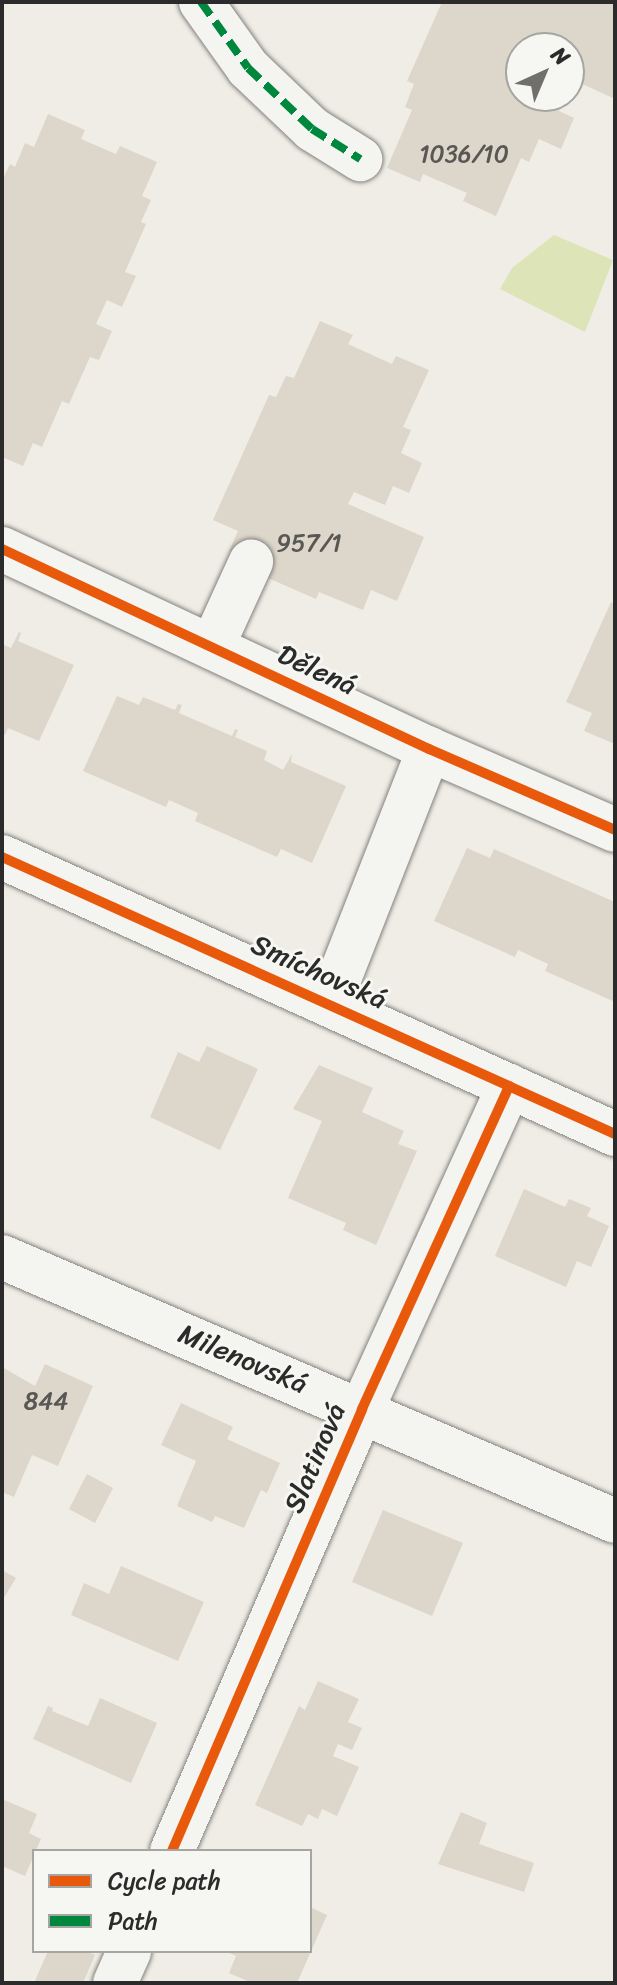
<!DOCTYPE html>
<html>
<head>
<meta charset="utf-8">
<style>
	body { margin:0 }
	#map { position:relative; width:617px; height:1985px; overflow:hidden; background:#f0ede6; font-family:Sriracha,sans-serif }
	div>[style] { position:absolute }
	.green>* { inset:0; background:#dde5b8 }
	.building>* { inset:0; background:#ddd6ca }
	.roads { filter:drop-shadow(0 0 2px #84827f) drop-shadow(0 0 2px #84827f) }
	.minor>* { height:44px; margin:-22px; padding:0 22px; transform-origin:22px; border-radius:22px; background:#f4f4f1 }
	.quiet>* { height:8px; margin-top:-4px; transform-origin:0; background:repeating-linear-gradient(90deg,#00873e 0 16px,transparent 0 24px) }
	.cycleway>* { height:10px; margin:-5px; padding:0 5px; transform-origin:5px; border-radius:5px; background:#e8590c }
	span { translate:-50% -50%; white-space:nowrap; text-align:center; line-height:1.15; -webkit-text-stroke:6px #f6f6f2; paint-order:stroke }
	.number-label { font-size:24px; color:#585754 }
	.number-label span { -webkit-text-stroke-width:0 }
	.street-label { font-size:28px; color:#2b2b2b }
	.frame { position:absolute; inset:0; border:4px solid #2b2b2b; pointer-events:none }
	.legend { position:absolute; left:32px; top:1849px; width:280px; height:104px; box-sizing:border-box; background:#f6f6f2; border:2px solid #a5a5a2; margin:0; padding:10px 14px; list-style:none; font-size:24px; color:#2b2b2b }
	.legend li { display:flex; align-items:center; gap:16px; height:40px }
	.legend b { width:40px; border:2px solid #a5a5a2 }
	.north { position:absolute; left:505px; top:32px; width:80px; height:80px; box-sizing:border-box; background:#f6f6f2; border:2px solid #a5a5a2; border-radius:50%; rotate:44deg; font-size:22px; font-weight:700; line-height:32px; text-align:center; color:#2b2b2b }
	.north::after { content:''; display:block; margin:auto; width:28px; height:36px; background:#706f6c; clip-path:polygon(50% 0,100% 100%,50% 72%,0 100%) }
</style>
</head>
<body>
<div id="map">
	<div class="green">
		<div style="clip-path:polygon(554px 235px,613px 260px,585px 332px,500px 289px,512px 268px)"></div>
	</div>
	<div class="building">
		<div style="clip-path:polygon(442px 2px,615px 2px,615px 99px,569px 78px,569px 48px,521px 48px,521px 96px,566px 96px,559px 111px,574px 118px,561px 149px,539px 139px,529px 162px,521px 158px,496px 216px,463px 201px,467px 193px,423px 174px,420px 182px,387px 168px,412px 110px,405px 107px,414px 84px,407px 81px)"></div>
		<div style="clip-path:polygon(48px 114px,85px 130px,81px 139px,116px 154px,120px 146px,157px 162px,142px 196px,151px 200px,141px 222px,146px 224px,125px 272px,136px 276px,122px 307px,107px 300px,96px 324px,112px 331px,99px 360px,90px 357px,69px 404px,62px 401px,42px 447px,33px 443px,23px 466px,2px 457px,2px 181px,10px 164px,15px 167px,25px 143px,34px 147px)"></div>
		<div style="clip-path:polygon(320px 321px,353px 335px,348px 344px,392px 364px,396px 356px,429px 370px,403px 427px,411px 430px,401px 453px,422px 463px,409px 493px,393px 486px,385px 505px,354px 492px,348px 504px,424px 537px,397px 601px,371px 590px,363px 610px,319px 592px,316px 599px,268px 578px,272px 570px,229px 551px,238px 531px,213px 520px,269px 395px,276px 397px,286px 376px,294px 378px)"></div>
		<div style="clip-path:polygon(611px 602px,615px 604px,615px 744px,584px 731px,592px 713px,566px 702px)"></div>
		<div style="clip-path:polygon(19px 632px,21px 633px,18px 641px,74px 665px,39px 741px,8px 728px,5px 735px,2px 733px,2px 644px,11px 648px)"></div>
		<div style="clip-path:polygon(117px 696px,139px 705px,143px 697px,175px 710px,178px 704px,182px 705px,179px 713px,232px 736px,235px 729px,238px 730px,235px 737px,267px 751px,264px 760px,283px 770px,292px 754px,291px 762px,346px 786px,312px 863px,281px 849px,277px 857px,195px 821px,198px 813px,169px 800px,166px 807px,83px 771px)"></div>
		<div style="clip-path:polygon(467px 848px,490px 858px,494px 849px,615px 902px,615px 1002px,545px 971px,548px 964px,518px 950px,515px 957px,434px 921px)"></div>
		<div style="clip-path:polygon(207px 1046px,258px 1069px,220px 1150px,150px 1117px,178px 1052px,199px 1062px)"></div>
		<div style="clip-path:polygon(319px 1065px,373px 1088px,362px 1112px,404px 1131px,398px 1144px,417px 1151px,376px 1245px,343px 1230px,346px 1223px,288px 1198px,322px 1121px,293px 1109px)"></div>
		<div style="clip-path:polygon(524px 1189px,565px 1207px,569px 1199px,591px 1208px,587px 1216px,609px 1226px,591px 1267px,577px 1261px,566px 1287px,495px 1256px)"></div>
		<div style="clip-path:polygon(45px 1364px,93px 1386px,58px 1466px,32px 1455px,14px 1497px,2px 1492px,2px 1367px,35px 1386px)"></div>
		<div style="clip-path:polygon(181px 1403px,233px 1427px,227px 1439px,280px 1463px,267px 1493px,261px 1490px,244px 1528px,215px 1516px,212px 1522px,177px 1506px,196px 1461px,161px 1445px)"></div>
		<div style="clip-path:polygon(87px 1474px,113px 1488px,95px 1523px,69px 1509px)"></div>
		<div style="clip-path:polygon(383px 1510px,463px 1543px,432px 1616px,352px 1582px)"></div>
		<div style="clip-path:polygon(121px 1566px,204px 1602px,178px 1661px,71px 1615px,84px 1583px,109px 1594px)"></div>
		<div style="clip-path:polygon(2px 1570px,16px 1578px,2px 1601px)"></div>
		<div style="clip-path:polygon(318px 1681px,359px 1699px,348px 1722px,362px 1728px,352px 1750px,338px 1744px,333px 1756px,359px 1767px,337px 1816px,322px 1809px,318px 1819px,308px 1814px,302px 1826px,255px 1805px,299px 1706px,305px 1710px)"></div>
		<div style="clip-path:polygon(100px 1698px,157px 1723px,131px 1783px,33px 1739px,48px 1706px,53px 1708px,52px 1711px,88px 1726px)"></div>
		<div style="clip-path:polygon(2px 1799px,37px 1814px,29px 1833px,41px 1839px,25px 1876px,2px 1866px)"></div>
		<div style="clip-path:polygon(461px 1812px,487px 1823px,479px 1844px,534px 1863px,524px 1892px,438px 1864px)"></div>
		<div style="clip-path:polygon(310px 1907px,327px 1915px,297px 1983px,252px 1983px,229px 1973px,236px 1956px,225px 1951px,310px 1951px)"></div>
		<div style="clip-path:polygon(48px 1951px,86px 1951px,95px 1955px,83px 1983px,40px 1983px,35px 1981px)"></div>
	</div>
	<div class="roads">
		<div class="minor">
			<div style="left:201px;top:2px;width:81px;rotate:54.5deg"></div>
			<div style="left:248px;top:68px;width:88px;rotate:43.6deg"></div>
			<div style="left:312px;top:129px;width:57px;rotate:32deg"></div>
			<div style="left:2px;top:549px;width:472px;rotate:25.1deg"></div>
			<div style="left:429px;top:749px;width:203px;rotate:23.5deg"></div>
			<div style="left:212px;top:647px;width:94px;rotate:-65.4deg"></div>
			<div style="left:2px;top:857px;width:673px;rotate:24.32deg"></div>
			<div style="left:330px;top:1002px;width:272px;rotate:-68.6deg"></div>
			<div style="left:2px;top:1257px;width:667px;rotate:23.3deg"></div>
			<div style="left:172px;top:1851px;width:481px;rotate:-66.7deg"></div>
			<div style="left:362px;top:1409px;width:355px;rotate:-65.5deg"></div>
			<div style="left:115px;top:1983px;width:35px;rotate:-66deg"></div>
		</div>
	</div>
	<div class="quiet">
		<div style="left:201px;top:2px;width:81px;rotate:54.5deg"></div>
		<div style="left:248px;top:68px;width:88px;rotate:43.6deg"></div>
		<div style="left:312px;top:129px;width:57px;rotate:32deg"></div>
	</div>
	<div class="cycleway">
		<div style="left:2px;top:549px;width:472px;rotate:25.1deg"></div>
		<div style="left:429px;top:749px;width:203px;rotate:23.5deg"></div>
		<div style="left:2px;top:857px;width:673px;rotate:24.32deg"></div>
		<div style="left:172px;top:1851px;width:481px;rotate:-66.7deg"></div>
		<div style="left:362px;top:1409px;width:355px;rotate:-65.5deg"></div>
	</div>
	<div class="number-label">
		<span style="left:464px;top:155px">1036/10</span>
		<span style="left:309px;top:544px">957/1</span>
		<span style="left:46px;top:1402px">844</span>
	</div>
	<div class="street-label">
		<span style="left:317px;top:670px;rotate:25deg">Dělená</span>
		<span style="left:319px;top:972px;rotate:24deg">Smíchovská</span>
		<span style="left:243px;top:1359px;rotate:23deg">Milenovská</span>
		<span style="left:315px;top:1458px;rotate:-67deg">Slatinová</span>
	</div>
	<div class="frame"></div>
	<ul class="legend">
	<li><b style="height:10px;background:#e8590c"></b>Cycle path</li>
	<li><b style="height:10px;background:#00873e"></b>Path</li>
	</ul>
	<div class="north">N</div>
</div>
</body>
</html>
